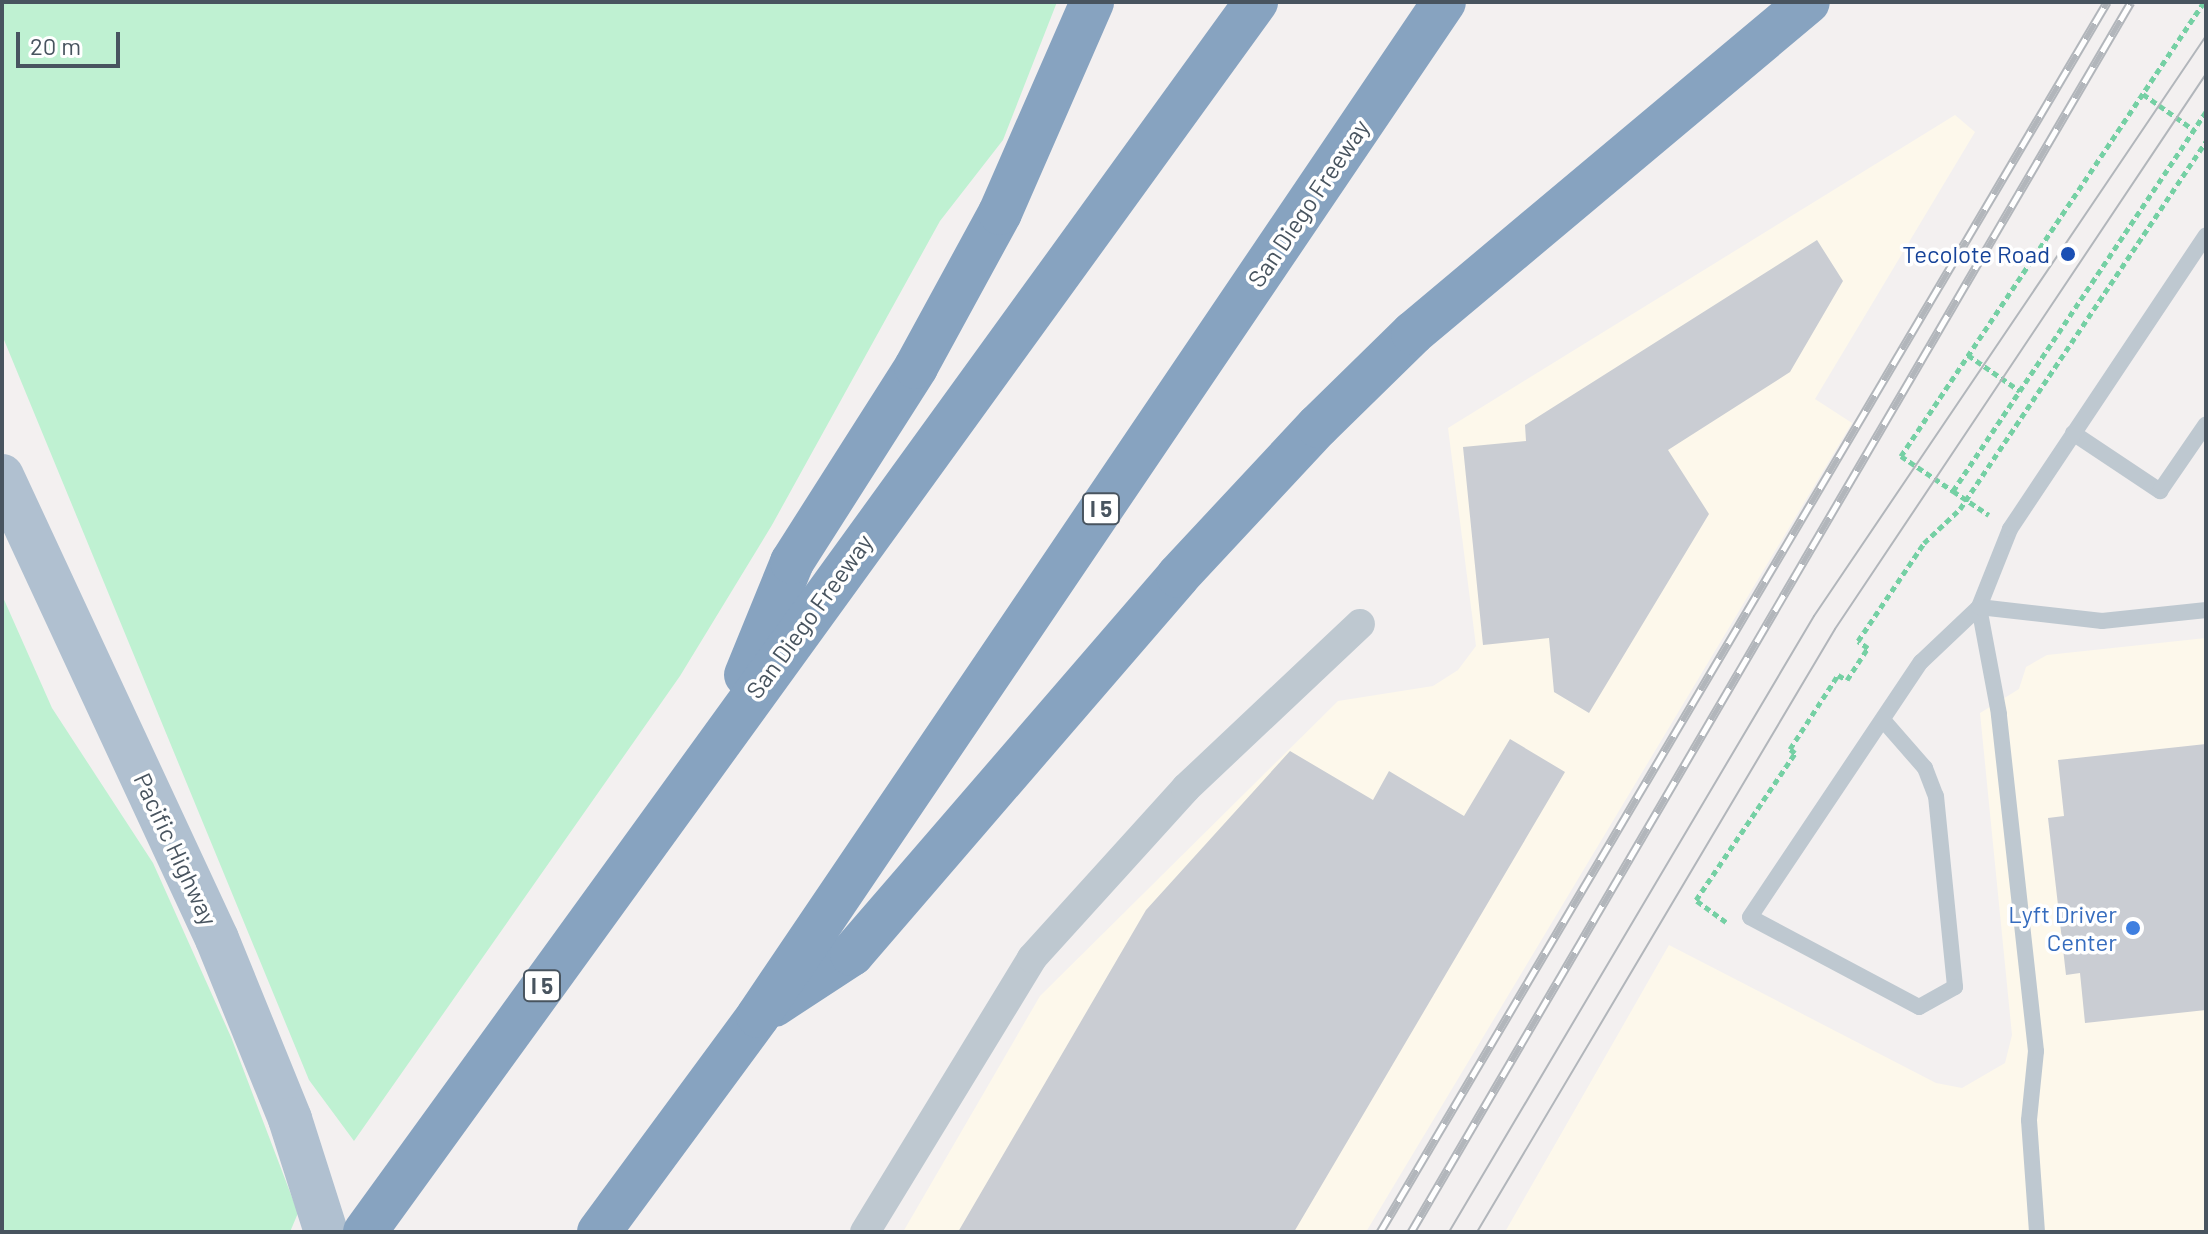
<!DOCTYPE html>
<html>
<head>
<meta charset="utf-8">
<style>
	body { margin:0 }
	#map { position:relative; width:2208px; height:1234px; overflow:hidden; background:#f3f0f0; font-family:Barlow,sans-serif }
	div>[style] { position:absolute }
	.commercial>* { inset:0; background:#fdf8eb }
	.green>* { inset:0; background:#bff1d2 }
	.building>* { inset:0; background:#cacdd3 }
	.path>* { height:5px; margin-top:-2.5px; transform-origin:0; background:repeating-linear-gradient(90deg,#75d0a4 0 6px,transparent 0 10px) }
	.service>* { height:16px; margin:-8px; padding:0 8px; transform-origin:8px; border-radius:8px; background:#bec8d0 }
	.minor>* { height:30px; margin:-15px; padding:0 15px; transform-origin:15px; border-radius:15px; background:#bec8d0 }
	.primary>* { height:44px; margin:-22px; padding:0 22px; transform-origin:22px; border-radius:22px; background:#b0c0d0 }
	.motorway>* { height:44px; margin:-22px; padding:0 22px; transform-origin:22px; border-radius:22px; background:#87a3c0 }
	.tram>* { height:2px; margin:-1px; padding:0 1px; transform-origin:1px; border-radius:1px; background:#b2b6bb }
	.rail>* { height:9px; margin-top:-4.5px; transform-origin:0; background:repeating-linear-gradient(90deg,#fff 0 18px,#b2b6bb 0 36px); box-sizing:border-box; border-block:2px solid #b2b6bb }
	.dots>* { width:22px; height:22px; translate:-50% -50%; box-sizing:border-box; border:4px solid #fff; border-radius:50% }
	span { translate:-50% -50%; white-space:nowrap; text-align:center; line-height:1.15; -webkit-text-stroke:7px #fff; paint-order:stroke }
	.shield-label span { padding:2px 6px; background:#fff; border:2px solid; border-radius:6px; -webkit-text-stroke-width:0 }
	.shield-label { font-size:22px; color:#48545f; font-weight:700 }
	.street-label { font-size:24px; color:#48545f }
	.transit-label { font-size:24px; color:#164399 }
	.right { translate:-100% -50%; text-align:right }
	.shop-label { font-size:24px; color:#366cbe }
	.frame { position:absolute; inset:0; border:4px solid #48545f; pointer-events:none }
	.scale { position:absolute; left:16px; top:32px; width:104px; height:36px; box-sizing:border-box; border:4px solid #48545f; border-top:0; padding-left:10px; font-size:24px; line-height:28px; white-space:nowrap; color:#48545f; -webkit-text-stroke:6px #fff; paint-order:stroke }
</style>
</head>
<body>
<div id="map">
	<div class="commercial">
		<div style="clip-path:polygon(1955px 115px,1975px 132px,1815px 399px,1852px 423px,1366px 1232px,903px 1232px,1040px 996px,1338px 701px,1433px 686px,1458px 670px,1476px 646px,1448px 428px)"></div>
		<div style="clip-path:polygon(2206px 638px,2206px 1232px,1505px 1232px,1669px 945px,1936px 1083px,1962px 1088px,2005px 1063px,2012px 1035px,1980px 713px,2019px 689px,2026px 667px,2047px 655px)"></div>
	</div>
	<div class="green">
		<div style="clip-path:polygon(2px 2px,1057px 2px,1003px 140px,940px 221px,772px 525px,680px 676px,354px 1141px,309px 1080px,2px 335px)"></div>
		<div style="clip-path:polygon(2px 595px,52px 708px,153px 863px,231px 1037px,298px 1213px,290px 1232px,2px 1232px)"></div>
	</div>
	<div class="building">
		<div style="clip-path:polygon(1817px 240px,1843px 281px,1790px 372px,1668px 450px,1709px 514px,1589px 713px,1554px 692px,1549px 638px,1483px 645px,1463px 447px,1526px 441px,1525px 425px)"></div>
		<div style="clip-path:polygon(1510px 739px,1565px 772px,1294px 1232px,958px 1232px,1146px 910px,1290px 751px,1373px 800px,1389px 771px,1464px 816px)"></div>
		<div style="clip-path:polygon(2206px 744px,2206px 1010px,2085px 1023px,2080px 973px,2066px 975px,2048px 818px,2064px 816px,2058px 760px)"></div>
	</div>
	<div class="path">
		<div style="left:2204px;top:2px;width:546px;rotate:123.72deg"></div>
		<div style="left:1901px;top:456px;width:63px;rotate:33.9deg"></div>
		<div style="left:1953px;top:491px;width:456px;rotate:-56.3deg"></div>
		<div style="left:2143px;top:94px;width:62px;rotate:35.2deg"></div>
		<div style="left:1968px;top:355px;width:63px;rotate:34.7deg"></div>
		<div style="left:1953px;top:491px;width:43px;rotate:33.7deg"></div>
		<div style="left:1726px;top:922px;width:37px;rotate:-144deg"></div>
		<div style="left:1696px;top:900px;width:177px;rotate:-56deg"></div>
		<div style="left:1795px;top:753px;width:6px;rotate:-141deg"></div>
		<div style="left:1790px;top:749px;width:88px;rotate:-57deg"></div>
		<div style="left:1838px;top:675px;width:10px;rotate:29deg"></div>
		<div style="left:1847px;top:680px;width:38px;rotate:-57deg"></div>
		<div style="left:1868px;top:648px;width:12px;rotate:-145deg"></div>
		<div style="left:1858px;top:641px;width:118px;rotate:-56deg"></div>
		<div style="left:1924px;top:543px;width:50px;rotate:-43.4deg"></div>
		<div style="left:1960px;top:509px;width:442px;rotate:-56.2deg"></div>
	</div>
	<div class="service">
		<div style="left:2073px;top:433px;width:105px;rotate:33.7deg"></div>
		<div style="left:2160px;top:491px;width:81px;rotate:-55.5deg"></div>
		<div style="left:1883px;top:720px;width:64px;rotate:48.8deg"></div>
		<div style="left:1925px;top:768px;width:30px;rotate:69deg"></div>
		<div style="left:1936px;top:796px;width:192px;rotate:84.3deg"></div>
		<div style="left:1955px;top:987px;width:41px;rotate:150.9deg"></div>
		<div style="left:1919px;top:1007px;width:191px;rotate:-152deg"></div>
		<div style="left:1750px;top:917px;width:307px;rotate:-56.2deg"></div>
		<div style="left:1921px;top:662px;width:80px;rotate:-43.5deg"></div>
		<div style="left:1979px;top:607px;width:84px;rotate:-68.3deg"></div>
		<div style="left:2010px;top:529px;width:353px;rotate:-56.3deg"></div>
		<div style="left:2037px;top:1232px;width:112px;rotate:-94.1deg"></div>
		<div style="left:2029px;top:1120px;width:69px;rotate:-84.2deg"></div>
		<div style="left:2036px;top:1051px;width:339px;rotate:-96.3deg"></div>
		<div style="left:1999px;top:714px;width:109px;rotate:-100.6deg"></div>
		<div style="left:1979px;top:607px;width:124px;rotate:6.5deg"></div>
		<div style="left:2102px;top:621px;width:105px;rotate:-6deg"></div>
	</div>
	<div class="minor">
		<div style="left:865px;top:1232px;width:321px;rotate:-58.6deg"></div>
		<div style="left:1032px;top:958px;width:229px;rotate:-47.8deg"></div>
		<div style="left:1186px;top:788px;width:239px;rotate:-43.3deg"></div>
	</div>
	<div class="primary">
		<div style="left:2px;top:476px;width:510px;rotate:65.09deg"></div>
		<div style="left:217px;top:939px;width:194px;rotate:67.9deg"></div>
		<div style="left:290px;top:1119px;width:119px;rotate:72.3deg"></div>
	</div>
	<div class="motorway">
		<div style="left:746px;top:675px;width:122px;rotate:-67.8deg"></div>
		<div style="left:792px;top:562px;width:231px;rotate:-57.5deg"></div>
		<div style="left:916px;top:367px;width:175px;rotate:-61.4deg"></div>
		<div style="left:1000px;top:213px;width:230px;rotate:-66.4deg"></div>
		<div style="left:774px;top:1005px;width:93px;rotate:-33.2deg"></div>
		<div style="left:852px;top:954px;width:499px;rotate:-49.2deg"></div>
		<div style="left:1178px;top:576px;width:205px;rotate:-47deg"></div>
		<div style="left:1318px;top:426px;width:133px;rotate:-44.4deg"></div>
		<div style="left:1413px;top:333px;width:515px;rotate:-39.96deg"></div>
		<div style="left:365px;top:1232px;width:1519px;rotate:-54.08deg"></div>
		<div style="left:599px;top:1232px;width:268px;rotate:-53.6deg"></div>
		<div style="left:758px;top:1016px;width:1224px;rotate:-55.92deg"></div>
	</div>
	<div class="tram">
		<div style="left:1449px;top:1232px;width:716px;rotate:-59.35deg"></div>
		<div style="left:1814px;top:616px;width:700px;rotate:-55.95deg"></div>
		<div style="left:1477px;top:1232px;width:701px;rotate:-59.3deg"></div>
		<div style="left:1835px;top:629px;width:668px;rotate:-56.24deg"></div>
	</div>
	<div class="rail">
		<div style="left:1380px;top:1232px;width:1429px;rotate:-59.41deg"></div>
		<div style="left:1411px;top:1232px;width:1425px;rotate:-59.66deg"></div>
	</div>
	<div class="dots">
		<div style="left:2068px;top:254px;background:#1a4fb4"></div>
		<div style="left:2133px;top:928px;background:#3f7fe0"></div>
	</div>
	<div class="shield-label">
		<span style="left:1101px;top:509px">I 5</span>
		<span style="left:542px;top:986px">I 5</span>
	</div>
	<div class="street-label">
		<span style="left:1308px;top:203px;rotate:-56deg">San Diego Freeway</span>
		<span style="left:809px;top:616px;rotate:-54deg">San Diego Freeway</span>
		<span style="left:176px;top:849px;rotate:65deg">Pacific Highway</span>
	</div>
	<div class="transit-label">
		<span class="right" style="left:2050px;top:254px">Tecolote Road</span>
	</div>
	<div class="shop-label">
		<span class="right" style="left:2117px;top:928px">Lyft Driver<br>Center</span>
	</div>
	<div class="frame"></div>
	<div class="scale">20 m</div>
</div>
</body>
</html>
